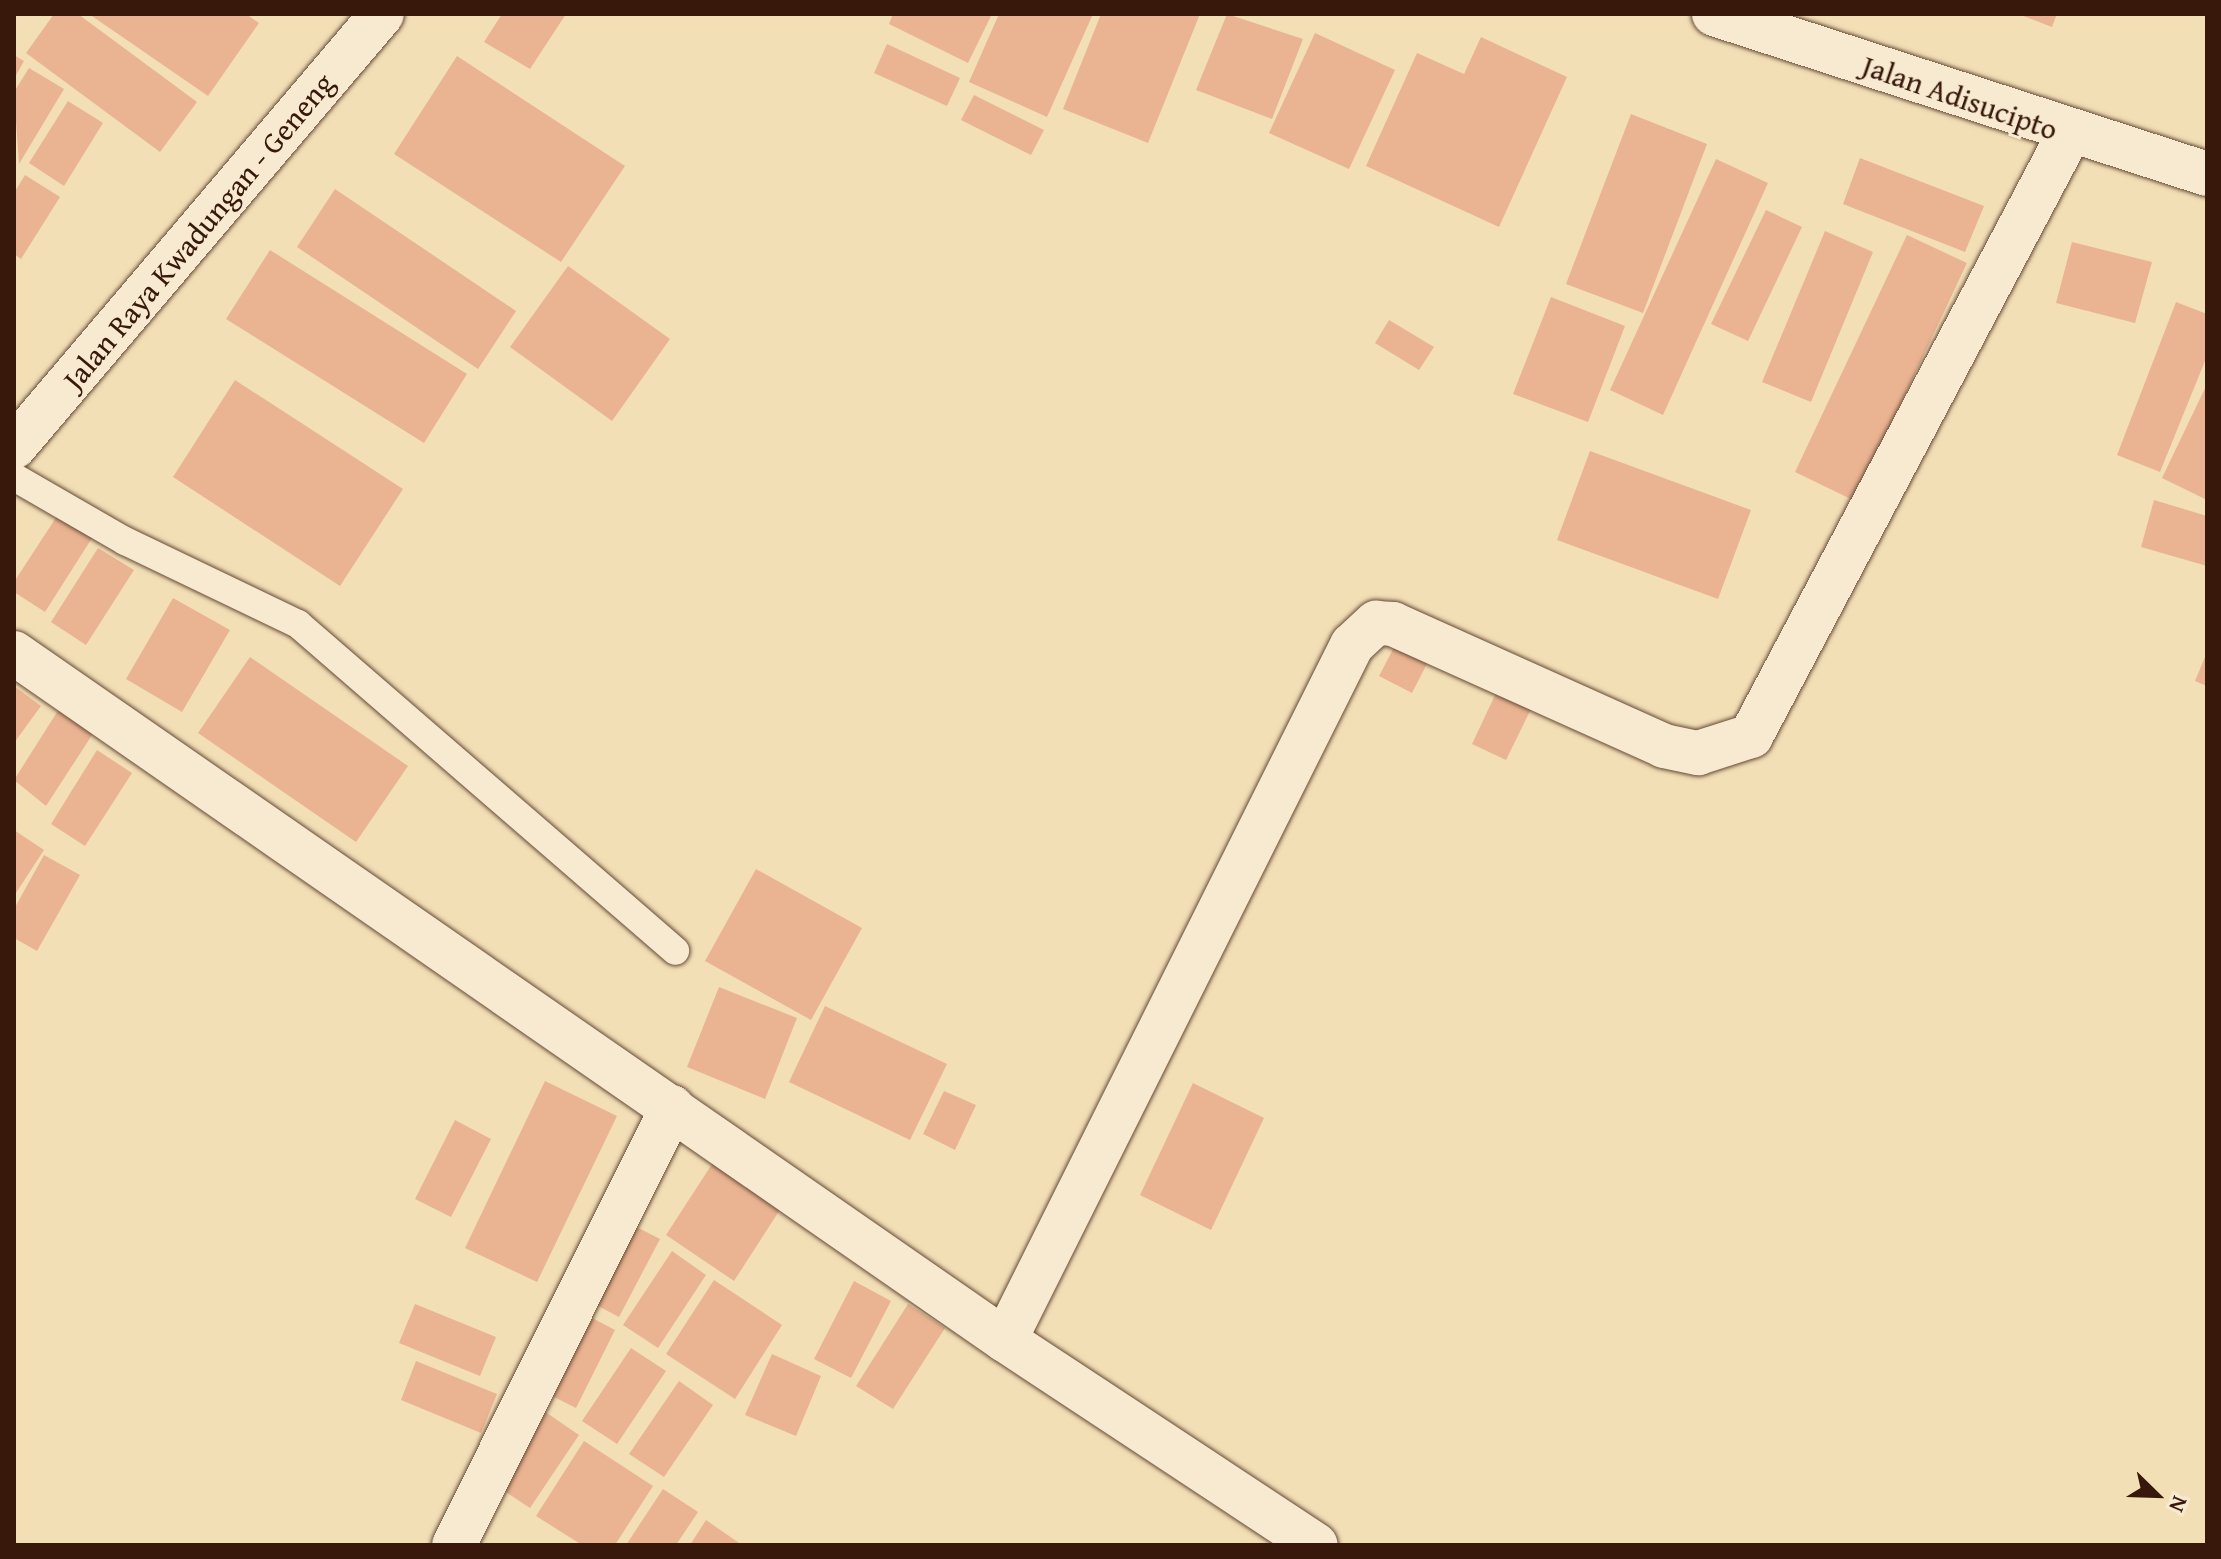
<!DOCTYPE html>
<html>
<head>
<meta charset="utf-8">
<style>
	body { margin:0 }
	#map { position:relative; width:2221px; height:1559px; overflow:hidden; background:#f2dfb6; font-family:"Gentium Book Plus",serif }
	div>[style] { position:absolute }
	.building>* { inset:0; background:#eab492 }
	.roads { filter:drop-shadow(0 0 2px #664a36) drop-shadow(0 0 2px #664a36) }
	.lane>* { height:28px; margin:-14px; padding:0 14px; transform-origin:14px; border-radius:14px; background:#f7ead0 }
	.street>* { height:44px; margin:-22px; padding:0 22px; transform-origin:22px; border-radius:22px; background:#f7ead0 }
	.secondary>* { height:44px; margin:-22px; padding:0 22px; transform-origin:22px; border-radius:22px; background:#f7ead0 }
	span { translate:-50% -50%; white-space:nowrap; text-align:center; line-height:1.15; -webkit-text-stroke:6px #f7ead0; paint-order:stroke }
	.street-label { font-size:30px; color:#37180b }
	.frame { position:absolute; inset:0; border:16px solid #37180b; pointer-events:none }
	.north { position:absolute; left:2117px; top:1455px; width:80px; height:80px; -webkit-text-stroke:6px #f7ead0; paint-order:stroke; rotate:113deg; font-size:22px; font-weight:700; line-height:32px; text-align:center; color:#37180b }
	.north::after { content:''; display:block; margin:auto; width:28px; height:36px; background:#37180b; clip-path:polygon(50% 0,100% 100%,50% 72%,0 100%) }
</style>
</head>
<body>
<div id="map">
	<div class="building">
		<div style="clip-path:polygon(54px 14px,78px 14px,197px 102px,160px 152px,26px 53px)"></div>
		<div style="clip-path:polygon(89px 14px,246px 14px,259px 23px,208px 96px)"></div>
		<div style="clip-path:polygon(502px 14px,566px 14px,530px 69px,484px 42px)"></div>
		<div style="clip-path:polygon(893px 14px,992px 14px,968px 63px,889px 24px)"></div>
		<div style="clip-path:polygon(999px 14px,1093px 14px,1047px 117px,969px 82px)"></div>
		<div style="clip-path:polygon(1101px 14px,1200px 14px,1148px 143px,1063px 109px)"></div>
		<div style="clip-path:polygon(1227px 14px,1303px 39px,1272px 119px,1196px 90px)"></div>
		<div style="clip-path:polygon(2018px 14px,2057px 14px,2052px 27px)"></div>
		<div style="clip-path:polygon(1315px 33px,1395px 70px,1349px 169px,1269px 133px)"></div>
		<div style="clip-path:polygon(1481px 37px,1567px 77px,1499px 227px,1366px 166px,1417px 53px,1464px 74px)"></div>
		<div style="clip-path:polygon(887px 44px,960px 78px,947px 106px,874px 73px)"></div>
		<div style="clip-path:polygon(14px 55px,24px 61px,14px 79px)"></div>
		<div style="clip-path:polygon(457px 56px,625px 166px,561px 262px,394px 154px)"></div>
		<div style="clip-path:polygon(29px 68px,64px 89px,19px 164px,14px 92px)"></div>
		<div style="clip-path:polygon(974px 95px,1044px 130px,1031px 155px,961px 120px)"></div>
		<div style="clip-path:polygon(68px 101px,103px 123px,64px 186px,29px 163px)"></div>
		<div style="clip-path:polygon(1631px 114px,1707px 144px,1643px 313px,1566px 284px)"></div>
		<div style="clip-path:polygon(1860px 158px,1984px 206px,1965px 252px,1843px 204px)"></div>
		<div style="clip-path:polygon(1716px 159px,1768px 183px,1663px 415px,1610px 390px)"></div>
		<div style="clip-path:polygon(25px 175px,60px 197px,21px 259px,14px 254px,14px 193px)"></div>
		<div style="clip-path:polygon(335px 189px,516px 311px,478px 369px,297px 247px)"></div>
		<div style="clip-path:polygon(1766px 210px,1802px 227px,1748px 341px,1711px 324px)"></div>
		<div style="clip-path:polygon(1825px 231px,1873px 252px,1811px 402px,1762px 382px)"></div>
		<div style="clip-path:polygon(1907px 235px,1967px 263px,1855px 501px,1795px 472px)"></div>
		<div style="clip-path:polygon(2072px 242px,2152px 262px,2135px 323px,2056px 303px)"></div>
		<div style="clip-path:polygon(270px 250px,467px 374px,424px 443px,226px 319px)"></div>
		<div style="clip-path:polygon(568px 266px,670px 339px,612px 421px,510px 347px)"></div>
		<div style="clip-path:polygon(1551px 297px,1625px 326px,1588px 422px,1513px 394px)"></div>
		<div style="clip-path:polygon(2176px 302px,2207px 314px,2207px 356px,2160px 472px,2117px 455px)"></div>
		<div style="clip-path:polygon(1389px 320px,1434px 347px,1419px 370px,1375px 343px)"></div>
		<div style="clip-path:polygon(235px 380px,403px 489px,340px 586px,173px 477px)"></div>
		<div style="clip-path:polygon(2207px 384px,2207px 500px,2162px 478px)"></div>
		<div style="clip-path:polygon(1590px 451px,1751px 510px,1718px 599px,1557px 540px)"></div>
		<div style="clip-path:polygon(2154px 500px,2207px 516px,2207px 566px,2141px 547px)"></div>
		<div style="clip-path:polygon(57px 516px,92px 538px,45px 612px,14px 592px,14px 582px)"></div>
		<div style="clip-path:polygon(98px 548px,134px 570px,86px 645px,51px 622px)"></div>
		<div style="clip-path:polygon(173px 598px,230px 630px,182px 712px,126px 679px)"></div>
		<div style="clip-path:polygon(1399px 638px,1432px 654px,1412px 693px,1379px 676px)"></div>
		<div style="clip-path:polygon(2207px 652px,2207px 686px,2195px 681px)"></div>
		<div style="clip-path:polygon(250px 657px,408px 766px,356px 842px,198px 733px)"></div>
		<div style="clip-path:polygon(14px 686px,41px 706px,14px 743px)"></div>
		<div style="clip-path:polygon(1496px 693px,1531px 709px,1506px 760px,1472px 744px)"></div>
		<div style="clip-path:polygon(59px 709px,94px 732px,46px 806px,14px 780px)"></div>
		<div style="clip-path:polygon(97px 750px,132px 773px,85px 846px,51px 824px)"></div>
		<div style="clip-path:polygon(14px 830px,44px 850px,14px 896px)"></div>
		<div style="clip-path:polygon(44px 855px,80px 875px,37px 951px,14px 938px,14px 909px)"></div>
		<div style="clip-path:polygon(756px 869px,862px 928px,811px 1020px,705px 961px)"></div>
		<div style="clip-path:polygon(719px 987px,797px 1018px,765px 1099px,687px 1067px)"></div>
		<div style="clip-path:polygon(825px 1006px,947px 1064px,910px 1140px,789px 1082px)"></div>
		<div style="clip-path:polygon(545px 1081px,617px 1116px,537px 1282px,465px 1248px)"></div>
		<div style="clip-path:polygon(1193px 1083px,1264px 1118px,1211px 1230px,1140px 1195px)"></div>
		<div style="clip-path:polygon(944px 1091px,976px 1105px,955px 1150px,923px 1134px)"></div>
		<div style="clip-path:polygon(455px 1120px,491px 1139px,451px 1217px,415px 1199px)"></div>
		<div style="clip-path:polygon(714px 1161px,783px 1205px,734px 1281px,666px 1235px)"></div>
		<div style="clip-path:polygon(623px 1220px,660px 1239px,619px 1317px,583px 1298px)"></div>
		<div style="clip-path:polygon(672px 1251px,706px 1275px,658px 1348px,623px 1325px)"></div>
		<div style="clip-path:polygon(714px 1280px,782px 1325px,735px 1399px,666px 1354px)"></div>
		<div style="clip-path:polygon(854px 1281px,891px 1301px,851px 1378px,814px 1359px)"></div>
		<div style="clip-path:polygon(415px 1304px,496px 1337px,480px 1376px,399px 1343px)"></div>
		<div style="clip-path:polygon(908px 1304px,945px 1328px,893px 1409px,856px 1386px)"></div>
		<div style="clip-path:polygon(579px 1311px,615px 1330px,576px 1408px,538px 1389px)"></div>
		<div style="clip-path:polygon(631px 1348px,666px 1371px,617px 1444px,582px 1421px)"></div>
		<div style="clip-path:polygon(772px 1354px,821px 1376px,796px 1436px,745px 1415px)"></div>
		<div style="clip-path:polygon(416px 1361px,497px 1394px,481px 1433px,401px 1400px)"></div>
		<div style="clip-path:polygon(679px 1381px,713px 1405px,664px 1477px,629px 1454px)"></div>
		<div style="clip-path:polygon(544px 1411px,579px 1435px,530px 1508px,495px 1485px)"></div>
		<div style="clip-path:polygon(584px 1441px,653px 1486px,615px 1545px,582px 1545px,536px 1516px)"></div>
		<div style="clip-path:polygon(663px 1489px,698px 1512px,676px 1545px,626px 1545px)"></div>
		<div style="clip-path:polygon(706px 1520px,742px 1545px,690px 1545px)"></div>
	</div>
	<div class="roads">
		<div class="lane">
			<div style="left:14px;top:477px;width:128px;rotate:30deg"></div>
			<div style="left:125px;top:541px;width:192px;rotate:25.6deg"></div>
			<div style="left:298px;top:624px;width:499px;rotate:40.9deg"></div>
		</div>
		<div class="street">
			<div style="left:14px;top:653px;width:1206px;rotate:34.73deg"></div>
			<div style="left:1005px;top:1340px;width:372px;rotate:33.4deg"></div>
			<div style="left:1005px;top:1340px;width:777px;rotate:-63.47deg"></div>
			<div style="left:1352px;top:645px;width:33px;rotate:-43deg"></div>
			<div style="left:1376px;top:623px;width:17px;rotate:3deg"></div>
			<div style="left:1393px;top:624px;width:297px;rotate:24.2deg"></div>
			<div style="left:1664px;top:746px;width:35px;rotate:12deg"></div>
			<div style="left:1698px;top:753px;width:56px;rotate:-17.8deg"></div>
			<div style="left:1751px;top:736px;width:681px;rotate:-62.16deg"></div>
			<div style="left:454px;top:1545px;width:489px;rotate:-63.5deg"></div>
		</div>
		<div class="secondary">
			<div style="left:1714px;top:14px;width:518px;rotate:17.98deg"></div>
			<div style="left:14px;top:447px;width:568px;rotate:-49.64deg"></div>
		</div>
	</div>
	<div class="street-label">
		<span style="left:1960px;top:97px;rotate:19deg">Jalan Adisucipto</span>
		<span style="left:198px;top:231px;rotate:-50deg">Jalan Raya Kwadungan - Geneng</span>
	</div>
	<div class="frame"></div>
	<div class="north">N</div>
</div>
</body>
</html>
